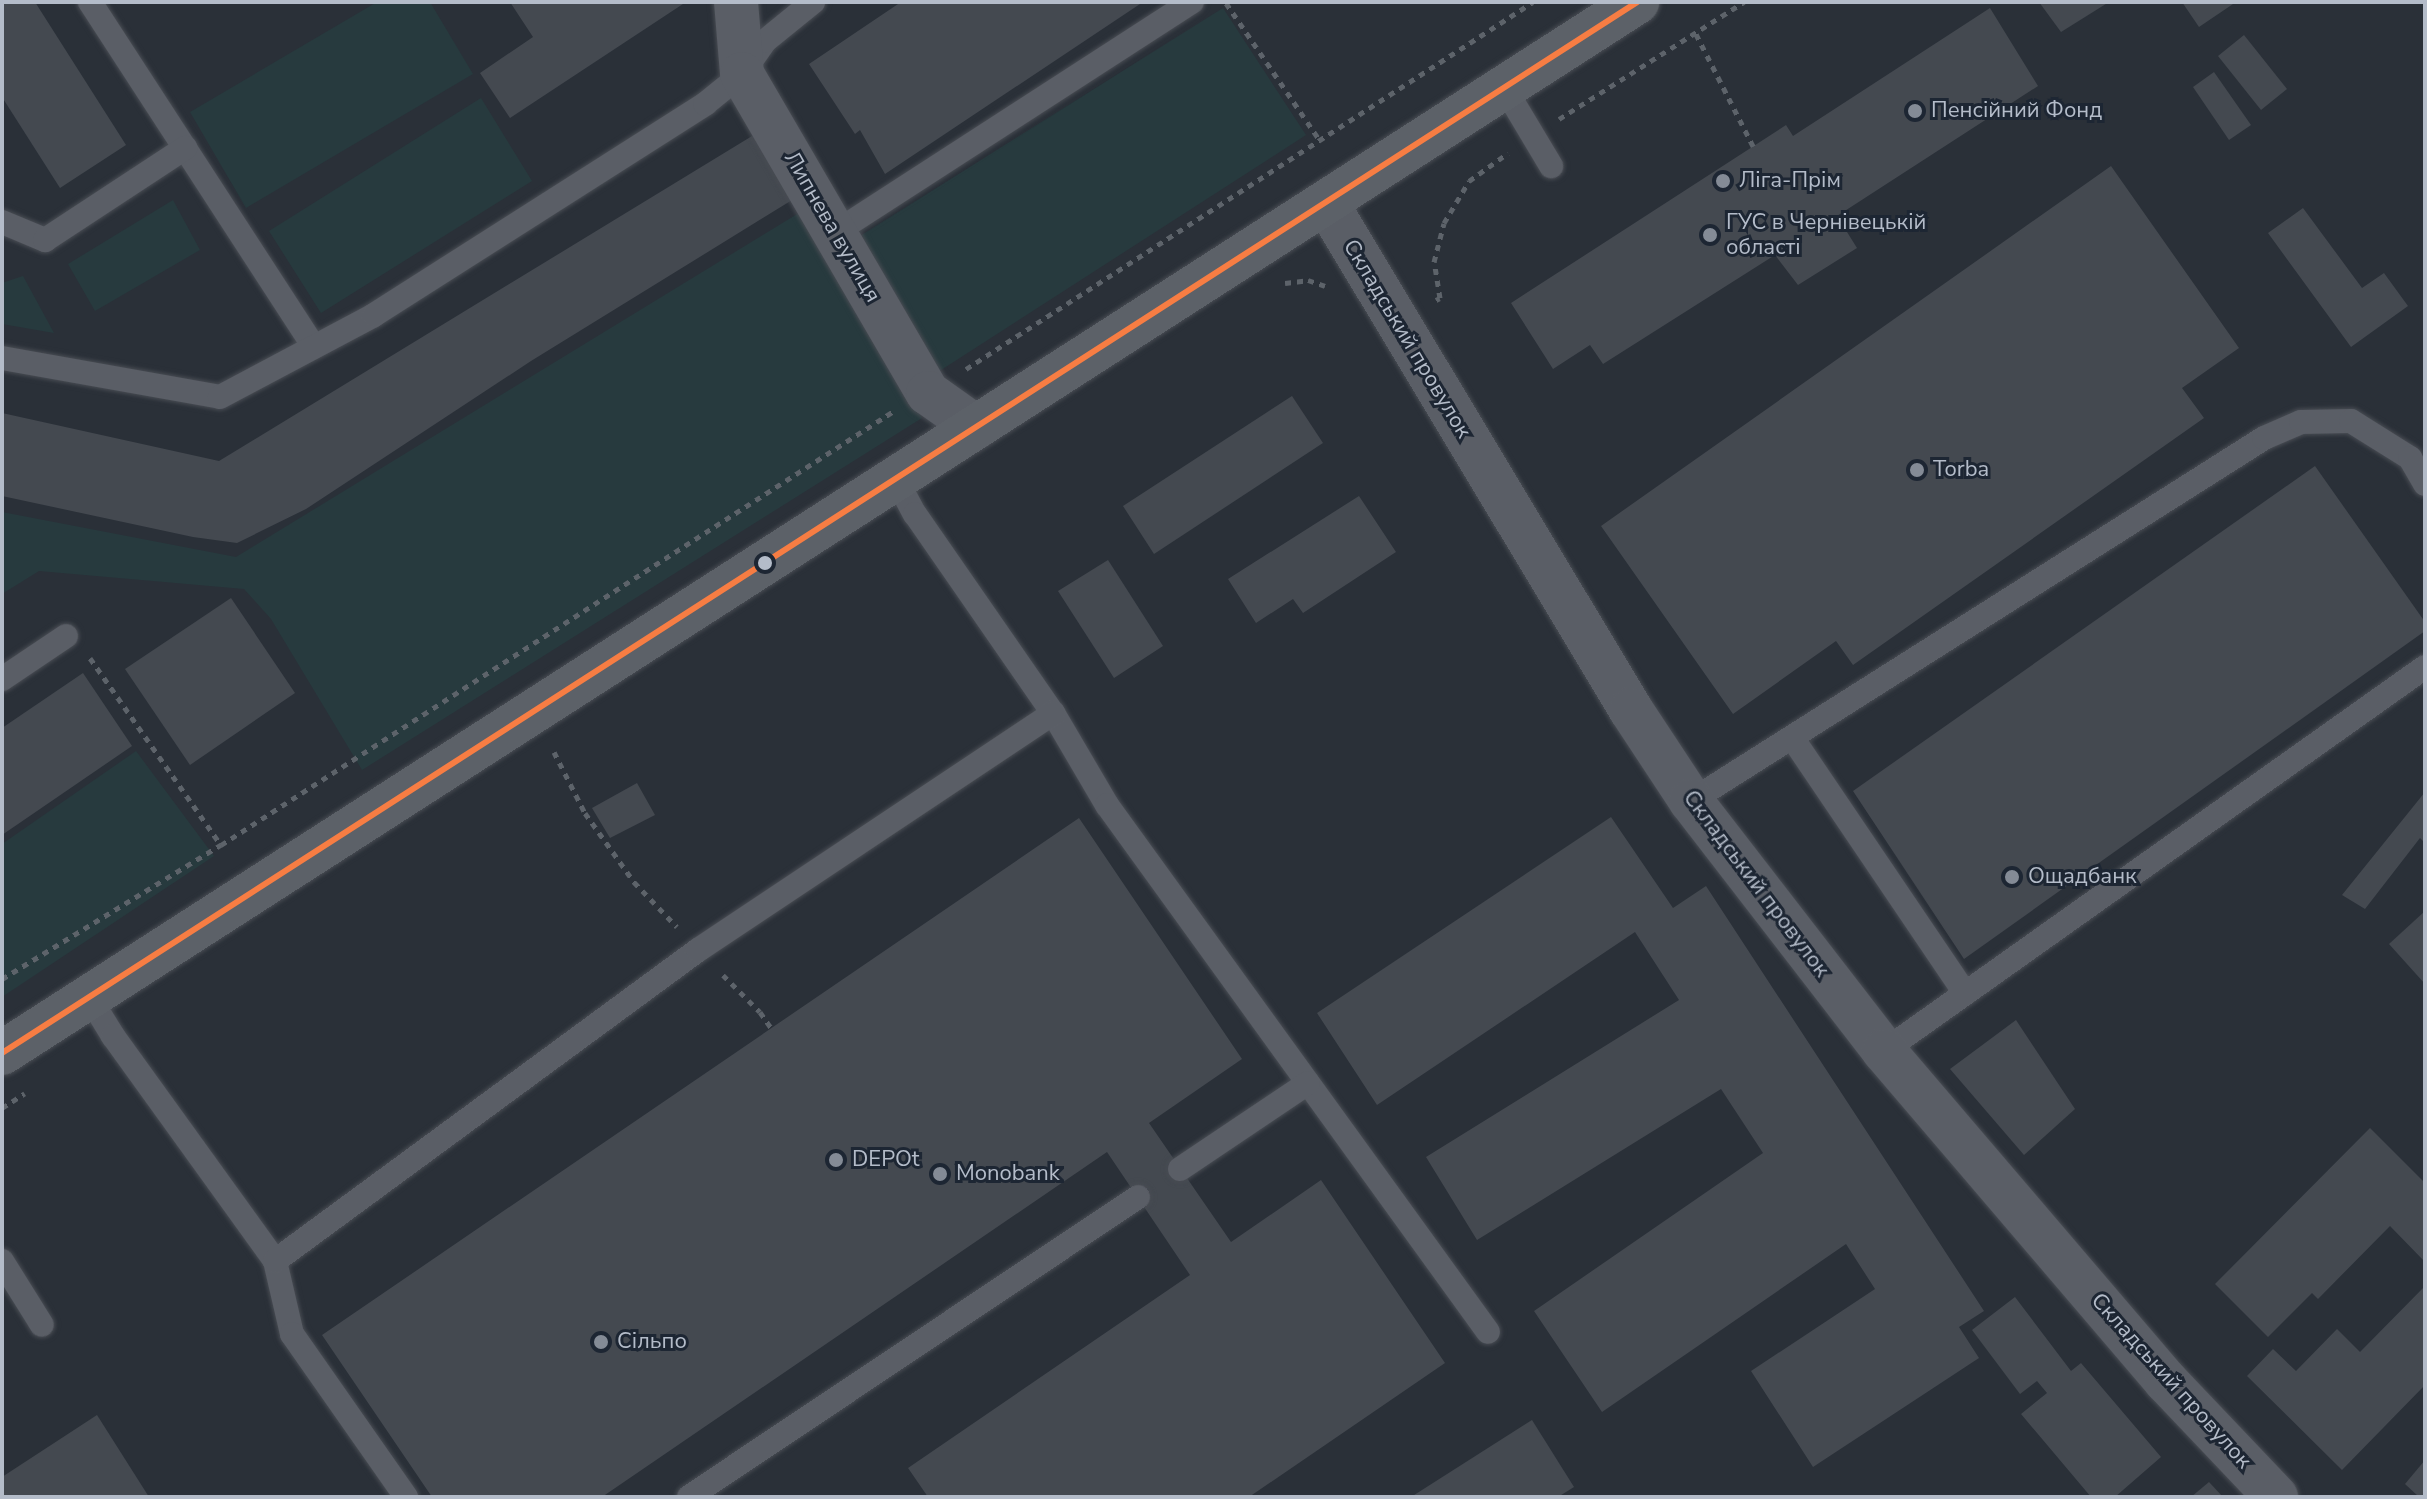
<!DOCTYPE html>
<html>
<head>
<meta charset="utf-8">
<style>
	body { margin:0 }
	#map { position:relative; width:2427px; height:1499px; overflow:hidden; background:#2a3038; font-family:"Nunito Sans",sans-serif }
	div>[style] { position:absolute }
	.green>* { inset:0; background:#273a3e }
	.building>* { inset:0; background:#444950 }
	.path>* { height:5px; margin-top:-2.5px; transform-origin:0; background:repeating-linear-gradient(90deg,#5d636a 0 6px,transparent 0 12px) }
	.roads { filter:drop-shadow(0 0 2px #484c53) drop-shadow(0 0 2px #484c53) }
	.service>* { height:24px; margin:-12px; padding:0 12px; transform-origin:12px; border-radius:12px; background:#5a5e66 }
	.minor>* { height:44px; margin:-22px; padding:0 22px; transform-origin:22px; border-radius:22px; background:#5a5e66 }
	.primary>* { height:44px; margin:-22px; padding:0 22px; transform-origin:22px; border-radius:22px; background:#5c6168 }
	.bus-1>* { height:6px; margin:-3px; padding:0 3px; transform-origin:3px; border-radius:3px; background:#f77d43 }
	.dots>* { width:22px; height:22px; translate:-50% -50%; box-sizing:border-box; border:4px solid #1d2633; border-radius:50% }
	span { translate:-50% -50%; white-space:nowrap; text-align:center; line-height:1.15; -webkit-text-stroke:6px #1d2633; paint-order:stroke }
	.poi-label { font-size:22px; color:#b4bcc9 }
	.left { translate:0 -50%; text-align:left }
	.street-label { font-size:22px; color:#b4bcc9 }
	.frame { position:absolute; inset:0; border:4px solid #b4bcc9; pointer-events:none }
</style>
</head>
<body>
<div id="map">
	<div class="green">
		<div style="clip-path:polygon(377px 2px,430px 2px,473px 74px,246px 208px,190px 112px)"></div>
		<div style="clip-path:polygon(1223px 8px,1306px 135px,938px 372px,860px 236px)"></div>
		<div style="clip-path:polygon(481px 98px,532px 181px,321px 313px,269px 231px)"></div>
		<div style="clip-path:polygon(173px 200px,200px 250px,95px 311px,68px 264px)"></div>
		<div style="clip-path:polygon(807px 208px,922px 418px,362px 770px,271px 619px,244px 589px,39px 571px,2px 594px,2px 512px,236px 557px)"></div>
		<div style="clip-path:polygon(23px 276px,54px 333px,2px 324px,2px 283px)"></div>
		<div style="clip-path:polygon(136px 751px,214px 856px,2px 997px,2px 844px)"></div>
	</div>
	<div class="building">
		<div style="clip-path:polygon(2px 2px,35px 2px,126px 145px,60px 188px,2px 97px)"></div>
		<div style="clip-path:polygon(510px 2px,686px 2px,510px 118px,480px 73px,533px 37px)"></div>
		<div style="clip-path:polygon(901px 2px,1143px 2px,885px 174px,860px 130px,855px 134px,809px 64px)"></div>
		<div style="clip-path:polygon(2039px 2px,2109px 2px,2061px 32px)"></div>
		<div style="clip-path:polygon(2182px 2px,2236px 2px,2199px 27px)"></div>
		<div style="clip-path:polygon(1990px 8px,2038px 86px,1837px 216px,1857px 248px,1798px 285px,1775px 255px,1603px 364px,1590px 345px,1553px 369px,1511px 303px,1786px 125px,1793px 136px)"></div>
		<div style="clip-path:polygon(2244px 35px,2287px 89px,2261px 110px,2218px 56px)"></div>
		<div style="clip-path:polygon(2214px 72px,2251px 125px,2229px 140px,2193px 87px)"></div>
		<div style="clip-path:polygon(757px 133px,797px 197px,531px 361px,306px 509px,237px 543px,193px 537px,2px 496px,2px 413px,219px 461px)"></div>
		<div style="clip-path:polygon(2111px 166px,2239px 348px,2182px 388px,2204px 418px,1853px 665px,1836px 641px,1733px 714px,1601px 526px)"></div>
		<div style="clip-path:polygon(2303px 208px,2362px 288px,2384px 273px,2408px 306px,2351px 347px,2268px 233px)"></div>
		<div style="clip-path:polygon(1292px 396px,1323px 443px,1154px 554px,1123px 506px)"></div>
		<div style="clip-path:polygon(2315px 466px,2425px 622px,2425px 631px,1964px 959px,1853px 791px)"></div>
		<div style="clip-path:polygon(1359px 496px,1396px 552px,1303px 613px,1293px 599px,1256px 623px,1228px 579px)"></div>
		<div style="clip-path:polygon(1108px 560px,1163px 646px,1114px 678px,1058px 591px)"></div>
		<div style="clip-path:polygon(231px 598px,295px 693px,190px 765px,125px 669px)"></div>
		<div style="clip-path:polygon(83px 673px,132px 746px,2px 835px,2px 728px)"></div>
		<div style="clip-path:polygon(637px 783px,655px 815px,610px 838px,592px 808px)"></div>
		<div style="clip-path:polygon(2425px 792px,2425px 843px,2420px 838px,2365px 909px,2342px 895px)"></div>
		<div style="clip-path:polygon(1611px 817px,1673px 908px,1706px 886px,1984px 1311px,1959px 1327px,1979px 1358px,1813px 1467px,1751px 1371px,1875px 1289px,1846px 1244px,1602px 1412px,1534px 1311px,1763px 1153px,1721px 1089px,1477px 1240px,1426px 1157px,1679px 1000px,1635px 932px,1377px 1105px,1317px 1013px)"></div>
		<div style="clip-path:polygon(1079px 818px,1242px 1059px,1149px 1123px,1231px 1242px,1321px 1180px,1445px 1363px,1249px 1497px,928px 1497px,908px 1468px,1190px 1275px,1107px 1152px,602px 1497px,432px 1497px,322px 1335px)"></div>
		<div style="clip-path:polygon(2425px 911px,2425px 984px,2389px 944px)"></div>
		<div style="clip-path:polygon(2016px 1020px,2075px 1109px,2024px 1155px,1950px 1069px)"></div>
		<div style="clip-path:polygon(2370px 1128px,2425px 1183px,2425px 1262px,2390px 1226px,2318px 1299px,2312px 1293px,2268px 1337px,2215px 1284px)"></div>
		<div style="clip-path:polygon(2425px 1286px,2425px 1385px,2342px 1470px,2247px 1376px,2273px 1349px,2296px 1371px,2337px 1329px,2360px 1352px)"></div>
		<div style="clip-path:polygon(2015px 1297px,2071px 1371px,2081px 1363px,2161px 1457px,2115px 1497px,2091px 1497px,2021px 1414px,2047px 1393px,2037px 1381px,2020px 1394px,1972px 1330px)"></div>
		<div style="clip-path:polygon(97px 1415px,149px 1497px,2px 1497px,2px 1477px)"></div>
		<div style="clip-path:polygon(1532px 1420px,1574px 1487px,1558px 1497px,1411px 1497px)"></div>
		<div style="clip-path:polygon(2425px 1460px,2425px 1497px,2419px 1497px,2405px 1484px)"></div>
		<div style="clip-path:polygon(2209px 1482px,2223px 1497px,2191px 1497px)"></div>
	</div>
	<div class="path">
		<div style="left:1226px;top:3px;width:167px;rotate:55.7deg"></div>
		<div style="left:1696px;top:34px;width:126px;rotate:63deg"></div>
		<div style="left:1559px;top:119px;width:219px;rotate:-32.3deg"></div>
		<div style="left:1285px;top:283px;width:23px;rotate:-7deg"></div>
		<div style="left:1308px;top:280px;width:18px;rotate:19deg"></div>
		<div style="left:1436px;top:300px;width:4px;rotate:-27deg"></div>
		<div style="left:1440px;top:298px;width:36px;rotate:-99deg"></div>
		<div style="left:1434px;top:262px;width:40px;rotate:-75.6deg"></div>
		<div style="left:1444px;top:223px;width:49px;rotate:-59.2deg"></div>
		<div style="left:1469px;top:181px;width:48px;rotate:-35.7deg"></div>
		<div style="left:966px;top:369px;width:675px;rotate:-32.91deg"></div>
		<div style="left:90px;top:658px;width:228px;rotate:55deg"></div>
		<div style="left:554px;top:752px;width:68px;rotate:63.1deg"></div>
		<div style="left:585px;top:813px;width:85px;rotate:54.6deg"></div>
		<div style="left:634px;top:882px;width:62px;rotate:46.3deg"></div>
		<div style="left:723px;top:975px;width:52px;rotate:45deg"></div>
		<div style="left:760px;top:1012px;width:19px;rotate:55deg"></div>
		<div style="left:2px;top:979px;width:257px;rotate:-31.5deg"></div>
		<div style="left:221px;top:845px;width:799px;rotate:-32.83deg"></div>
		<div style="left:2px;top:1108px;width:27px;rotate:-33deg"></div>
	</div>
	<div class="roads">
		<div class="service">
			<div style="left:90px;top:2px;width:411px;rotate:57deg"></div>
			<div style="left:1505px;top:89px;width:90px;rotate:59.1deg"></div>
			<div style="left:2px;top:222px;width:47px;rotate:22.7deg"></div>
			<div style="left:45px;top:240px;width:168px;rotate:-33.3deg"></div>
			<div style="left:836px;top:232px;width:424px;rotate:-32.9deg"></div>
			<div style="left:2px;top:358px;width:221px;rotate:10.1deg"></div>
			<div style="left:220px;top:397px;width:174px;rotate:-28deg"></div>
			<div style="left:374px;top:315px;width:393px;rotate:-32.5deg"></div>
			<div style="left:705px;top:104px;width:48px;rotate:-39deg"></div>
			<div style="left:742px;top:74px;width:40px;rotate:-55.1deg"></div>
			<div style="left:765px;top:41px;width:62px;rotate:-39.1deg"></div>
			<div style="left:896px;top:479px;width:40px;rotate:62deg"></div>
			<div style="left:915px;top:514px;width:242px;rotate:55.3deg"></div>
			<div style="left:1053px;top:713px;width:107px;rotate:59.6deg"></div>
			<div style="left:1107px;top:805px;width:650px;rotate:54.13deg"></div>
			<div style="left:2px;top:679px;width:77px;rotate:-33.9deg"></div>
			<div style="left:1793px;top:739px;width:307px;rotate:55.9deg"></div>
			<div style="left:1691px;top:801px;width:678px;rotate:-32.35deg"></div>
			<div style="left:2264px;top:438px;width:40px;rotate:-23.4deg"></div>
			<div style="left:2301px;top:422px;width:50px;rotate:-1.1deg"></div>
			<div style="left:2351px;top:421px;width:70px;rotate:32.1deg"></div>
			<div style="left:2410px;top:458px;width:30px;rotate:60deg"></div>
			<div style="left:89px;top:997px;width:46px;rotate:58.4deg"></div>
			<div style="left:113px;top:1036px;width:277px;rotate:54.2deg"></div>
			<div style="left:275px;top:1261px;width:75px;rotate:76.9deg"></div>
			<div style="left:292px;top:1334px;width:199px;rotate:55deg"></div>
			<div style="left:1884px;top:1051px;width:663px;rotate:-35.37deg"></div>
			<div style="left:1180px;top:1169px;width:154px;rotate:-33.9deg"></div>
			<div style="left:2px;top:1261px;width:75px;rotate:58deg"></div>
			<div style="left:275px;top:1261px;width:525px;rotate:-36.32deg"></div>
			<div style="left:698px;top:950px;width:427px;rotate:-33.7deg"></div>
			<div style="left:689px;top:1497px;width:540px;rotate:-33.75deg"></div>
		</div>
		<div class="minor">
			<div style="left:736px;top:2px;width:72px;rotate:85.2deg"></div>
			<div style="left:742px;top:74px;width:369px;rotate:59.8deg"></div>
			<div style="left:928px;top:393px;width:59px;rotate:35.3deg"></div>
			<div style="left:1327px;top:204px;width:590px;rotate:59deg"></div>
			<div style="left:1631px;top:710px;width:109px;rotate:56.6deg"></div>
			<div style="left:1691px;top:801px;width:316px;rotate:52.3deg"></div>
			<div style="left:1884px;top:1051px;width:434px;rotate:49.5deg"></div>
			<div style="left:2166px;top:1381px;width:160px;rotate:46.5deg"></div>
		</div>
		<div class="primary">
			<div style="left:2px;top:1053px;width:1944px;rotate:-32.73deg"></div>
		</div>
	</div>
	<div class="bus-1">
		<div style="left:2px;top:1053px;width:1944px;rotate:-32.73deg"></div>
	</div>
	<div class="dots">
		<div style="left:1915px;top:111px;background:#848b96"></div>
		<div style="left:1723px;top:181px;background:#848b96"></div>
		<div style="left:1710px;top:235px;background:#848b96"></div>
		<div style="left:1917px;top:470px;background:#848b96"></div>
		<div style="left:765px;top:563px;background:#b4bcc9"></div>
		<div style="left:2012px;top:877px;background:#848b96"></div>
		<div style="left:836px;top:1160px;background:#848b96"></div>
		<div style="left:940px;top:1174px;background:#848b96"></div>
		<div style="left:601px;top:1342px;background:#848b96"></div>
	</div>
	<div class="poi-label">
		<span class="left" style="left:1931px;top:111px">Пенсійний Фонд</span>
		<span class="left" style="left:1739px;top:181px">Ліга-Прім</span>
		<span class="left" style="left:1726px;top:235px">ГУС в Чернівецькій<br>області</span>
		<span class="left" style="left:1933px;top:470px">Torba</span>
		<span class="left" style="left:2028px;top:877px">Ощадбанк</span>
		<span class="left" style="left:852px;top:1160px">DEPOt</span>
		<span class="left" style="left:956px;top:1174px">Monobank</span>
		<span class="left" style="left:617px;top:1342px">Сільпо</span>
	</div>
	<div class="street-label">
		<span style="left:832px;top:227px;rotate:60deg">Липнева вулиця</span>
		<span style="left:1407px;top:339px;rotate:59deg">Складський провулок</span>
		<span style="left:1756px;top:884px;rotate:53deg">Складський провулок</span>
		<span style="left:2171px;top:1381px;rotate:48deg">Складський провулок</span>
	</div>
	<div class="frame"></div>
</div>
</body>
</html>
